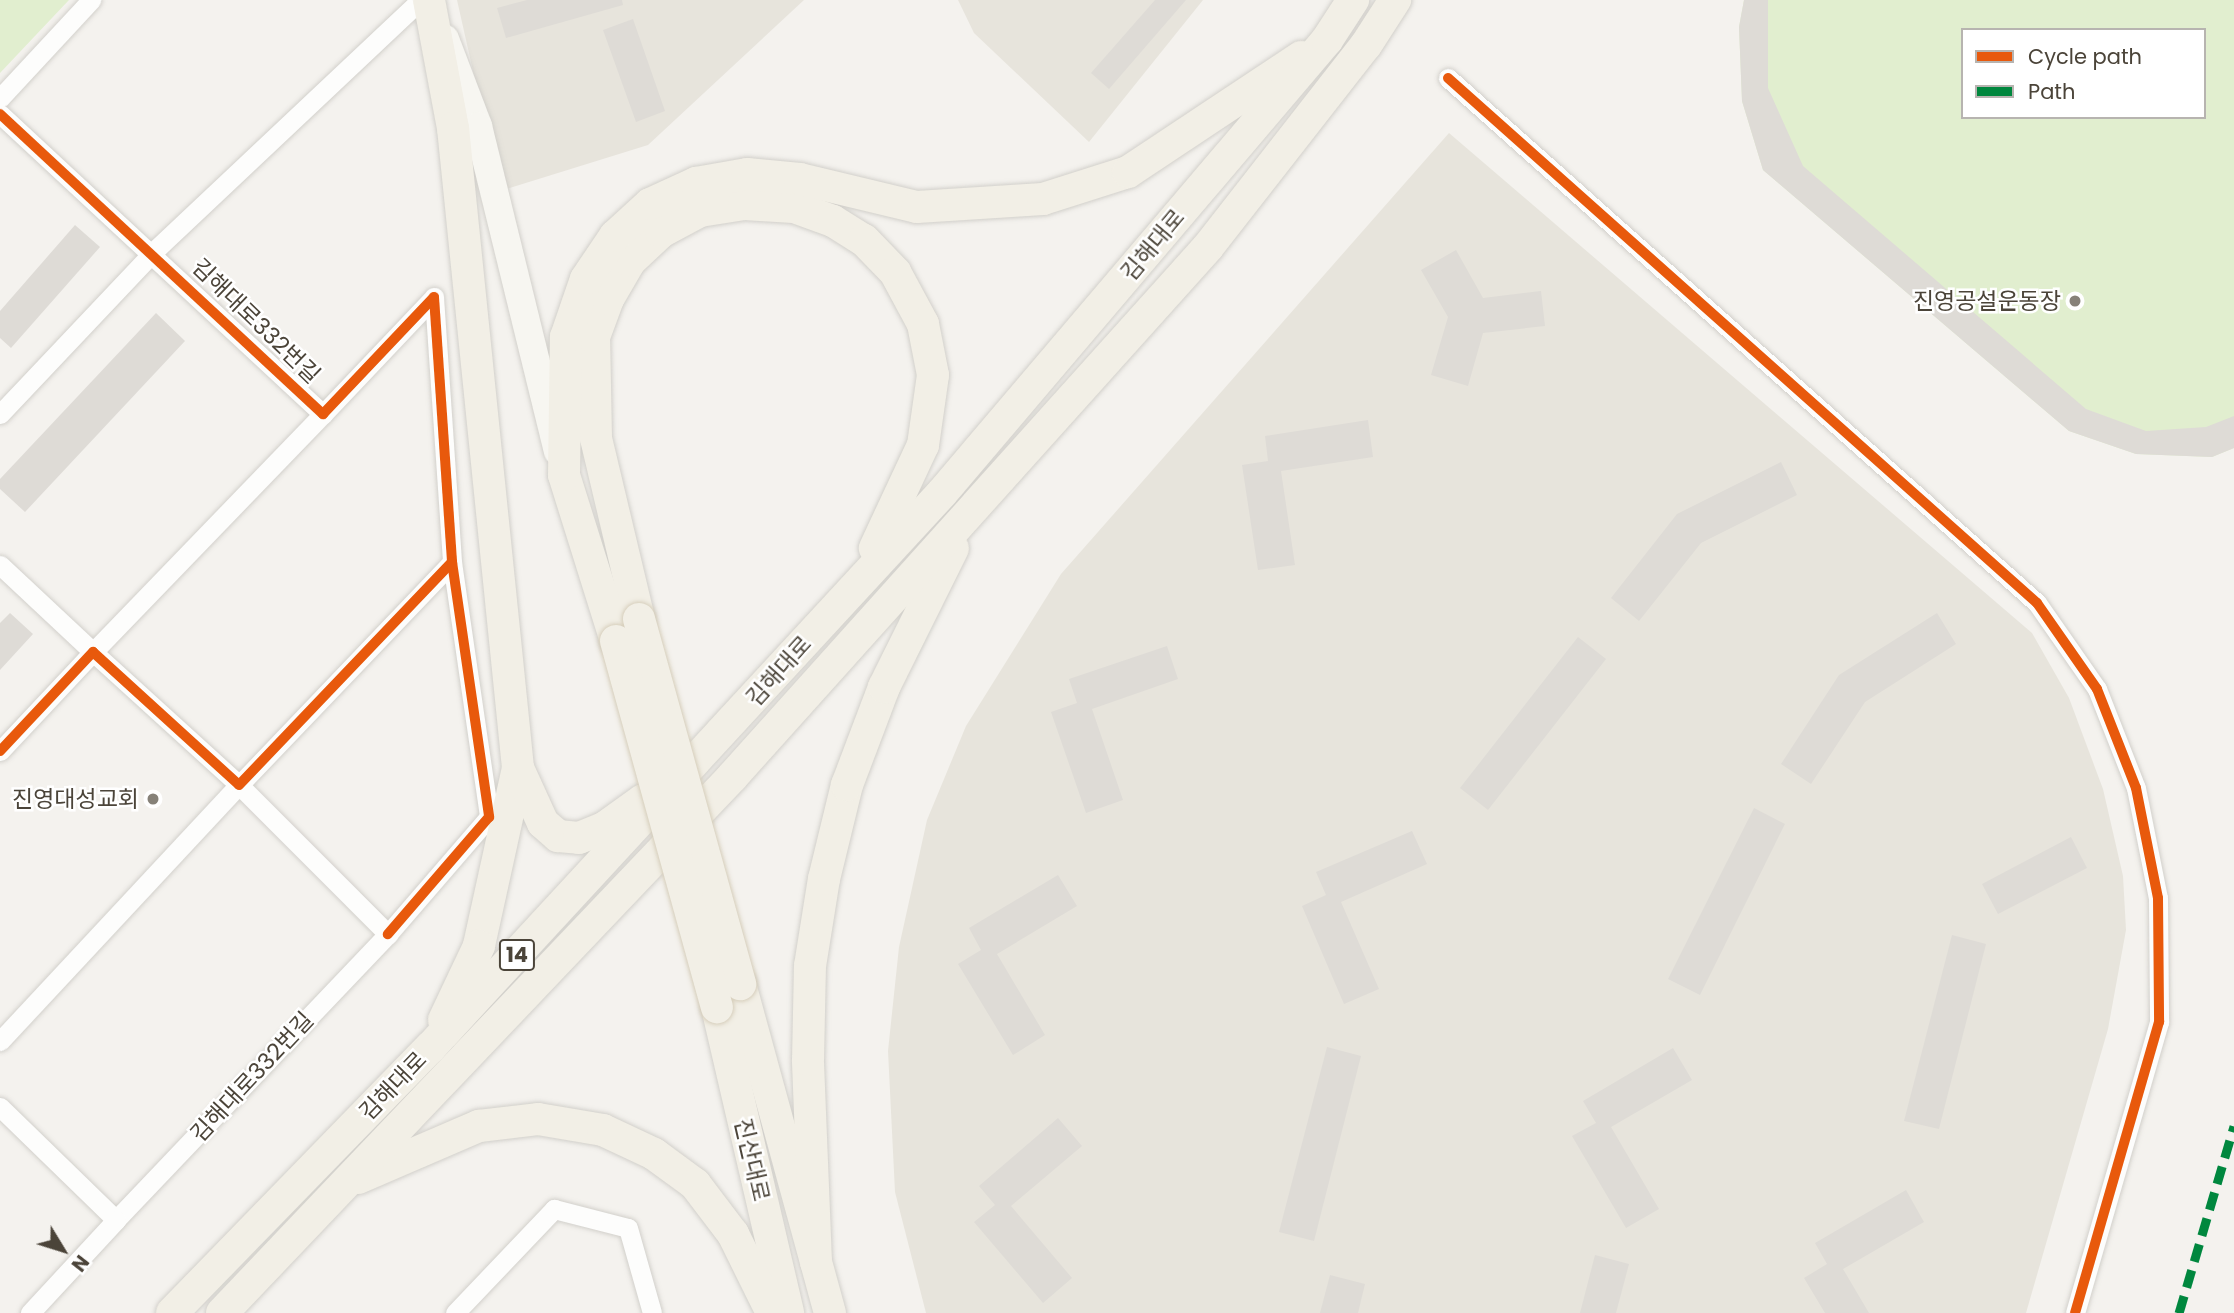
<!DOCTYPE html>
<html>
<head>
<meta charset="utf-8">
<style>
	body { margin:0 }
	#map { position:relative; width:2234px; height:1313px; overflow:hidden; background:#f4f2ee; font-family:Poppins,"Noto Sans KR",sans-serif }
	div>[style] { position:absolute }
	.residential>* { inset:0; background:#e7e4dc }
	.green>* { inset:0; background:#e1eecf }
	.building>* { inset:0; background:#dedbd6 }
	.roads { filter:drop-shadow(0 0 2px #d2d0cb) drop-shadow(0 0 2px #d2d0cb) }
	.street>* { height:19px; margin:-9.5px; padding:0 9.5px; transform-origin:9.5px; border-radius:9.5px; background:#fdfdfc }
	.secondary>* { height:28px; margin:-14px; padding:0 14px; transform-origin:14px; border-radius:14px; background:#f7f6f1 }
	.primary>* { height:32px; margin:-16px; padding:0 16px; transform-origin:16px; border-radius:16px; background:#f2efe6 }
	.bridges { filter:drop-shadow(0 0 2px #d6cebb) drop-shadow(0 0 2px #d6cebb) }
	.primary-bridge>* { height:32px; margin:-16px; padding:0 16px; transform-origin:16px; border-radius:16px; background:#f2efe6 }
	.quiet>* { height:9px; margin-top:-4.5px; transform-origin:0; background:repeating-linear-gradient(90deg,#00873e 0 18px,transparent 0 27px) }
	.cycleway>* { height:10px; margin:-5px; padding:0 5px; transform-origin:5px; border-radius:5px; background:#e8590c }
	.dots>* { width:19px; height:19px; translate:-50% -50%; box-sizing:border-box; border:4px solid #fff; border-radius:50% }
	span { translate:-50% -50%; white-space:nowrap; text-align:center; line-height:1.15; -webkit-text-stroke:5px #fff; paint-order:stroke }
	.shield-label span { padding:2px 5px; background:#fff; border:2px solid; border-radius:5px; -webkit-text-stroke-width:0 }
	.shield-label { font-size:21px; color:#4b4439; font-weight:700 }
	.street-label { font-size:23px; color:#4b4439 }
	.poi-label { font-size:23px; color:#4b4439 }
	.right { translate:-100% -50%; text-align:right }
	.legend { position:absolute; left:1961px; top:28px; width:245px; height:91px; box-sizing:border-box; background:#fff; border:2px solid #b7b4b0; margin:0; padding:9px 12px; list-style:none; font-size:21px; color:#4b4439 }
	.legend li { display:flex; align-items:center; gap:14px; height:35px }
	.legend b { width:35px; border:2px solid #b7b4b0 }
	.north { position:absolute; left:28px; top:1215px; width:70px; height:70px; -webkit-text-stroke:5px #fff; paint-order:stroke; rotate:128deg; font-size:19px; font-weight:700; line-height:28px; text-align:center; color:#4b4439 }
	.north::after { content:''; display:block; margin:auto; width:24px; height:32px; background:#4b4439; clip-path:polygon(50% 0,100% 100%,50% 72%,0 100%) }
</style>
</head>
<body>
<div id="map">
	<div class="residential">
		<div style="clip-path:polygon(457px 0,804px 0,648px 145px,500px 191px)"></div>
		<div style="clip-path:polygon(958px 0,1203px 0,1089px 142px,974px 33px)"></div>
		<div style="clip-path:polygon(1449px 133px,2032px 633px,2069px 698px,2103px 789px,2123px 876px,2126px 930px,2108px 1029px,2026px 1313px,926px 1313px,895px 1192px,888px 1051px,899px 947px,927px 820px,966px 726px,1061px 574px)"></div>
	</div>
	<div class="green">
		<div style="clip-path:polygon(0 0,69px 0,0 73px)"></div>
		<div style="clip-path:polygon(evenodd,1744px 0,2234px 0,2234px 448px,2212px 457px,2136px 454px,2069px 431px,1763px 170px,1742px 101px,1739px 27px,1744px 0,1963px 30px,2204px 30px,2204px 117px,1963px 117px,1963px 30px)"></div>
	</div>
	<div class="building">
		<div style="clip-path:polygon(527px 0,622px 0,623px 5px,506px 38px,497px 8px)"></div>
		<div style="clip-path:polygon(1155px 0,1186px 0,1109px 89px,1091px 73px)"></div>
		<div style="clip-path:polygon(1744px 0,1768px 0,1768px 88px,1803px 166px,2086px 409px,2146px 431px,2206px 427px,2234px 416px,2234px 448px,2212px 457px,2136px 454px,2069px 431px,1763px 170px,1742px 101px,1739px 27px)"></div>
		<div style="clip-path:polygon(633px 19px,665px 111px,636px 122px,603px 30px)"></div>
		<div style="clip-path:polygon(75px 225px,100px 247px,11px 348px,0 338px,0 311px)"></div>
		<div style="clip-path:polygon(1456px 250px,1483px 298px,1541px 291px,1545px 326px,1483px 333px,1468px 386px,1431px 375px,1448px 317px,1421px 270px)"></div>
		<div style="clip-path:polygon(156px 313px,185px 341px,25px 512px,0 489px,0 479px)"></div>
		<div style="clip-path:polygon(1368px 420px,1373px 457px,1281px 471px,1295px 565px,1258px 570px,1242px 465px,1268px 461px,1265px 436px)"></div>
		<div style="clip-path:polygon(1781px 462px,1797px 495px,1701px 543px,1639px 621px,1611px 598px,1677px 514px)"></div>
		<div style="clip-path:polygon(10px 613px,33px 634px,0 670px,0 623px)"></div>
		<div style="clip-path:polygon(1937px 613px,1956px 644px,1865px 702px,1811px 784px,1781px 764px,1839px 675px)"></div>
		<div style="clip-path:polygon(1578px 637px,1606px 659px,1488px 810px,1460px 788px)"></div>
		<div style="clip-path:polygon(1167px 646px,1178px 679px,1092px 709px,1123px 800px,1086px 813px,1051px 712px,1077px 703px,1069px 679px)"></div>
		<div style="clip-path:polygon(1754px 808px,1785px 824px,1700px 995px,1668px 979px)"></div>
		<div style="clip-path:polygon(1412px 831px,1427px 864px,1341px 902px,1379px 989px,1344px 1004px,1302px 906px,1326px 895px,1316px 872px)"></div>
		<div style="clip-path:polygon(2071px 837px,2087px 868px,1998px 914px,1982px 884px)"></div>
		<div style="clip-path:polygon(1058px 875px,1077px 906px,997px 954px,1045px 1035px,1013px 1055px,958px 964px,981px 950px,969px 928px)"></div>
		<div style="clip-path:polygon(1952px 935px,1986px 944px,1939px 1129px,1904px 1121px)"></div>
		<div style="clip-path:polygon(1327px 1047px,1361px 1056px,1314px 1241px,1279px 1232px)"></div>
		<div style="clip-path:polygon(1673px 1048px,1692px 1080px,1611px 1127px,1659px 1209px,1626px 1228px,1572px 1136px,1596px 1123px,1583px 1101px)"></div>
		<div style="clip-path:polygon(1058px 1118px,1082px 1146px,1011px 1206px,1072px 1278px,1043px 1303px,974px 1222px,995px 1205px,979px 1186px)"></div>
		<div style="clip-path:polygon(1906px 1190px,1924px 1222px,1843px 1269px,1869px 1313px,1825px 1313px,1804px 1278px,1827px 1264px,1815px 1243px)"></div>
		<div style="clip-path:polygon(1595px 1255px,1629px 1264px,1616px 1313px,1580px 1313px)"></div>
		<div style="clip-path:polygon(1330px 1275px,1365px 1284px,1358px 1313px,1320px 1313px)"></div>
	</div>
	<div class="roads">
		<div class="street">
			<div style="left:1448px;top:78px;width:789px;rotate:41.71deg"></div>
			<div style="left:2037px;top:603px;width:105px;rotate:55.1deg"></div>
			<div style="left:2097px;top:689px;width:106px;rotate:68.5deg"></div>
			<div style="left:2136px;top:788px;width:112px;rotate:78.7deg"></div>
			<div style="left:2158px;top:898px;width:124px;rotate:89.5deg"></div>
			<div style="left:2159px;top:1022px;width:303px;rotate:106.1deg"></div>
			<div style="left:0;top:98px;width:134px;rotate:-47.1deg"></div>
			<div style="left:0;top:114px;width:441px;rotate:42.9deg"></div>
			<div style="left:323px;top:414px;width:161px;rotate:-46.5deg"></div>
			<div style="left:434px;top:297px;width:266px;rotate:86.1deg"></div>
			<div style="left:0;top:414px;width:223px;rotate:-46.6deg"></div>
			<div style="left:153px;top:252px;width:367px;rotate:-43.3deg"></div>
			<div style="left:0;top:565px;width:127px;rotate:43.1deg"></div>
			<div style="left:93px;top:652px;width:331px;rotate:-46deg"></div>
			<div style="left:0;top:751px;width:136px;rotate:-46.8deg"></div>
			<div style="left:93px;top:652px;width:197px;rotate:42.3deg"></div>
			<div style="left:239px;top:785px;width:308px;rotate:-46.3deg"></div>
			<div style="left:452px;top:562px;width:258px;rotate:81.7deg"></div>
			<div style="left:489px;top:817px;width:155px;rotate:130.8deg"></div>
			<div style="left:0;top:1041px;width:350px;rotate:-47deg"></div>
			<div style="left:239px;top:785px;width:211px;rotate:45deg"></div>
			<div style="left:388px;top:934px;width:395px;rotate:133.6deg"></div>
			<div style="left:0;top:1107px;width:162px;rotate:44.2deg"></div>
			<div style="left:116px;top:1220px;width:127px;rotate:132.8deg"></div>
			<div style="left:455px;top:1313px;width:144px;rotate:-46.4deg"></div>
			<div style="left:554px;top:1209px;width:76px;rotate:14.4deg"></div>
			<div style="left:628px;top:1228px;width:88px;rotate:74.2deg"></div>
		</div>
		<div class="secondary">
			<div style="left:445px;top:39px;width:93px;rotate:69.2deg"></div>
			<div style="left:478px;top:126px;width:335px;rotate:76.2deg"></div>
		</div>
		<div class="primary">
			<div style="left:429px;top:0;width:130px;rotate:79.4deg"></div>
			<div style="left:453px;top:128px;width:643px;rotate:84.2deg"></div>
			<div style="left:518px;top:768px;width:182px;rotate:102.4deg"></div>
			<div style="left:479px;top:946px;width:82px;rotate:115.3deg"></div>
			<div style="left:639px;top:619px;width:186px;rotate:-103.4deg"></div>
			<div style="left:596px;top:438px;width:101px;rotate:-91.1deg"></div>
			<div style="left:594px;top:337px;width:40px;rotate:-69.8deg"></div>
			<div style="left:608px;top:299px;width:44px;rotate:-59.9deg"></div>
			<div style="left:630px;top:261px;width:42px;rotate:-43.1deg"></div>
			<div style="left:661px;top:232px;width:44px;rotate:-28.3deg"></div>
			<div style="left:700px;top:211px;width:45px;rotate:-9deg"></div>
			<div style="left:744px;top:204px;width:50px;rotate:3.4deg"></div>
			<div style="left:794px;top:207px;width:41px;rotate:19.7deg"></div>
			<div style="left:833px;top:221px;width:36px;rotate:32deg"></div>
			<div style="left:864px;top:240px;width:45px;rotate:45.9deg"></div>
			<div style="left:895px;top:272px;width:59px;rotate:61.7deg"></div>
			<div style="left:923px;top:324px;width:52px;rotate:78.9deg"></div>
			<div style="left:933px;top:375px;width:71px;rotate:98.1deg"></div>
			<div style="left:923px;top:445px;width:114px;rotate:115deg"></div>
			<div style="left:616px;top:641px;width:174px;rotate:-107.4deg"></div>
			<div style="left:564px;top:475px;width:138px;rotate:-89.2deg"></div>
			<div style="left:566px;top:337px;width:61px;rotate:-71deg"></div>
			<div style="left:586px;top:279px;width:52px;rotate:-56deg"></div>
			<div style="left:615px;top:236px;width:47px;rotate:-42.4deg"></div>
			<div style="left:650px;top:204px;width:51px;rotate:-24.5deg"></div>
			<div style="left:696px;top:183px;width:52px;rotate:-10deg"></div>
			<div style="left:747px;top:174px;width:53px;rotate:5.4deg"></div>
			<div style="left:800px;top:179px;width:120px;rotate:13.5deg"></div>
			<div style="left:917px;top:207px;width:126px;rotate:-3.6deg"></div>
			<div style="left:1043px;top:199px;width:89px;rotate:-17.6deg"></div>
			<div style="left:1128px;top:172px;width:208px;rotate:-33.6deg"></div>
			<div style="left:518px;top:768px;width:60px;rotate:65.6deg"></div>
			<div style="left:543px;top:823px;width:20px;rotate:41deg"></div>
			<div style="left:558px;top:836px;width:21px;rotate:5deg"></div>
			<div style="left:579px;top:838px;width:27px;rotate:-22deg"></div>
			<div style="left:604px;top:828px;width:48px;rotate:-35.7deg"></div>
			<div style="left:740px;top:984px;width:341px;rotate:74.7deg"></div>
			<div style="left:717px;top:1007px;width:314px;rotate:76.9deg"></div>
			<div style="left:358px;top:1178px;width:132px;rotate:-23.3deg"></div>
			<div style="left:479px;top:1126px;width:59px;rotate:-6.8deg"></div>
			<div style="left:538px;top:1119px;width:66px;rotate:9.6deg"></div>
			<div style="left:603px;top:1130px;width:56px;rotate:25.2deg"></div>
			<div style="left:654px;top:1154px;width:51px;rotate:36.2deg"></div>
			<div style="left:695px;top:1184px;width:63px;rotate:52.8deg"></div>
			<div style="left:733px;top:1234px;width:88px;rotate:63.7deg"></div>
			<div style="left:816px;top:1262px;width:202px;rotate:-92.3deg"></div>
			<div style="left:808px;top:1060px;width:94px;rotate:-88.8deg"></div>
			<div style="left:810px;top:966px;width:88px;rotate:-80.9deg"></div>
			<div style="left:824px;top:879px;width:97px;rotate:-76.3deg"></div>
			<div style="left:847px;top:785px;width:105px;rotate:-69.3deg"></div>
			<div style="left:884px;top:687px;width:155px;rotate:-63.6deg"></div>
			<div style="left:172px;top:1313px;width:370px;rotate:-45.8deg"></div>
			<div style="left:430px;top:1048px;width:755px;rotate:-47.31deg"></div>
			<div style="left:942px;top:493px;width:595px;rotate:-49.64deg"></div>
			<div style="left:1327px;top:40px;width:48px;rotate:-57deg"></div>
			<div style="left:222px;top:1313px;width:740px;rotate:-46.42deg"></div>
			<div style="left:732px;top:777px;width:712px;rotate:-48.07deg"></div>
			<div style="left:1208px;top:247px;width:256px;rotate:-52deg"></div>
			<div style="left:1366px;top:45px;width:54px;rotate:-57.2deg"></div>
		</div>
	</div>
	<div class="bridges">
		<div class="primary-bridge">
			<div style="left:639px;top:619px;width:379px;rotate:74.5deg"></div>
			<div style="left:616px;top:641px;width:380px;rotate:74.6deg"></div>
		</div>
	</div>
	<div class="quiet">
		<div style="left:2179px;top:1313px;width:195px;rotate:-73.6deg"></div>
	</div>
	<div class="cycleway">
		<div style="left:1448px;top:78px;width:789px;rotate:41.71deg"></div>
		<div style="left:2037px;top:603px;width:105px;rotate:55.1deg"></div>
		<div style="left:2097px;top:689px;width:106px;rotate:68.5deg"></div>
		<div style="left:2136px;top:788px;width:112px;rotate:78.7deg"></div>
		<div style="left:2158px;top:898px;width:124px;rotate:89.5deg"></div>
		<div style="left:2159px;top:1022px;width:303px;rotate:106.1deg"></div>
		<div style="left:0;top:114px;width:441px;rotate:42.9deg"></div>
		<div style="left:323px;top:414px;width:161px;rotate:-46.5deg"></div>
		<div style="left:434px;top:297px;width:266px;rotate:86.1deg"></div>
		<div style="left:0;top:751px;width:136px;rotate:-46.8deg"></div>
		<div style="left:93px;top:652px;width:197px;rotate:42.3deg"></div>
		<div style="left:239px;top:785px;width:308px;rotate:-46.3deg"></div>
		<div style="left:452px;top:562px;width:258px;rotate:81.7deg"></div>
		<div style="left:489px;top:817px;width:155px;rotate:130.8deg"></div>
	</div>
	<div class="dots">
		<div style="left:2075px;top:301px;background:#868178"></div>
		<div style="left:153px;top:799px;background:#868178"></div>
	</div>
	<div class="shield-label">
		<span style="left:517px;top:955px">14</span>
	</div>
	<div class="street-label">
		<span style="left:1153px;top:245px;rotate:-50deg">김해대로</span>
		<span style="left:256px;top:321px;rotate:44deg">김해대로332번길</span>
		<span style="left:779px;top:671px;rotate:-48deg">김해대로</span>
		<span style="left:252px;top:1077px;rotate:-47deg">김해대로332번길</span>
		<span style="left:393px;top:1086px;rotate:-46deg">김해대로</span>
		<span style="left:752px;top:1160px;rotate:77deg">진산대로</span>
	</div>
	<div class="poi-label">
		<span class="right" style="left:2061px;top:301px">진영공설운동장</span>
		<span class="right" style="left:139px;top:799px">진영대성교회</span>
	</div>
	<ul class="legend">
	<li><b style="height:9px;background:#e8590c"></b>Cycle path</li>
	<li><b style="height:9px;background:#00873e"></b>Path</li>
	</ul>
	<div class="north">N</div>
</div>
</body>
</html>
